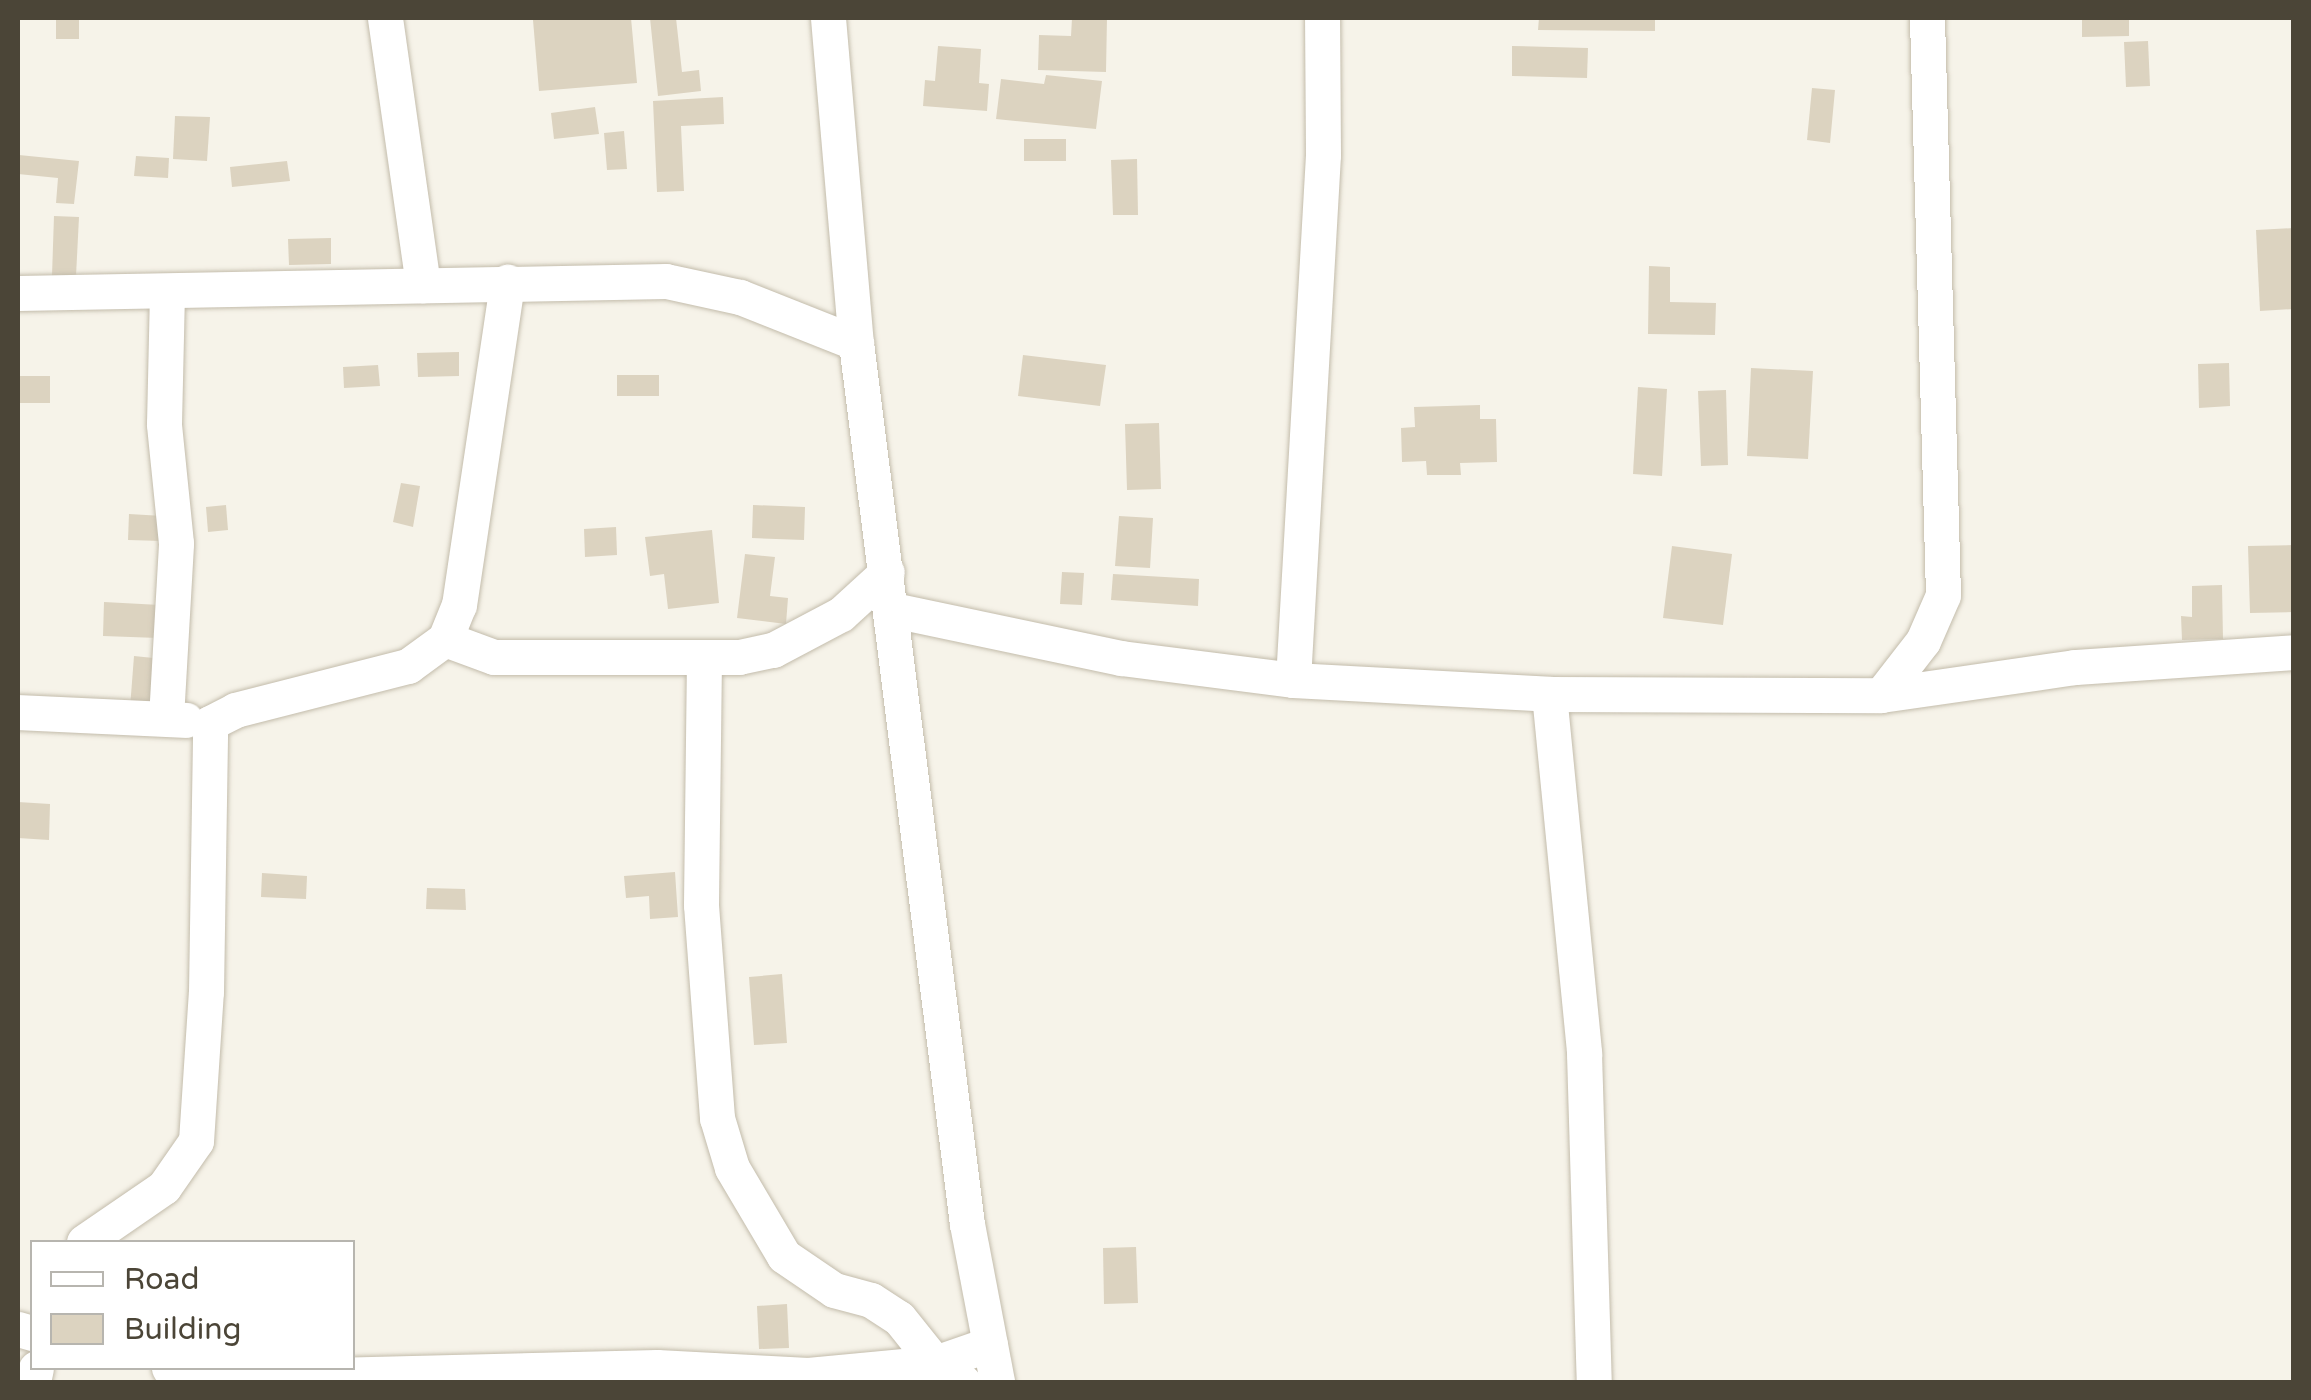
<!DOCTYPE html>
<html>
<head>
<meta charset="utf-8">
<style>
	body { margin:0 }
	#map { position:relative; width:2311px; height:1400px; overflow:hidden; background:#f6f3e9; font-family:"Varela Round",sans-serif }
	div>[style] { position:absolute }
	.building>* { inset:0; background:#dcd3c0 }
	.roads { filter:drop-shadow(0 0 2px #c3bcab) drop-shadow(0 0 2px #c3bcab) }
	.minor>* { height:35px; margin:-17.5px; padding:0 17.5px; transform-origin:17.5px; border-radius:17.5px; background:#fff }
	span { translate:-50% -50%; white-space:nowrap; text-align:center; line-height:1.15; -webkit-text-stroke:8px #fff; paint-order:stroke }
	.frame { position:absolute; inset:0; border:20px solid #4b4537; pointer-events:none }
	.legend { position:absolute; left:30px; top:1240px; width:325px; height:130px; box-sizing:border-box; background:#fff; border:2px solid #b7b5af; margin:0; padding:12px 18px; list-style:none; font-size:30px; color:#4b4537 }
	.legend li { display:flex; align-items:center; gap:20px; height:50px }
	.legend b { width:50px; border:2px solid #b7b5af }
</style>
</head>
<body>
<div id="map">
	<div class="building">
		<div style="clip-path:polygon(56px 18px,79px 18px,79px 39px,56px 39px)"></div>
		<div style="clip-path:polygon(631px 18px,637px 83px,539px 91px,533px 20px)"></div>
		<div style="clip-path:polygon(650px 18px,676px 18px,682px 72px,699px 70px,701px 91px,658px 96px)"></div>
		<div style="clip-path:polygon(1072px 18px,1107px 18px,1106px 72px,1038px 70px,1039px 35px,1071px 36px)"></div>
		<div style="clip-path:polygon(1539px 18px,1655px 18px,1655px 31px,1538px 30px)"></div>
		<div style="clip-path:polygon(2082px 18px,2129px 18px,2129px 36px,2082px 37px)"></div>
		<div style="clip-path:polygon(2148px 41px,2150px 86px,2126px 87px,2124px 42px)"></div>
		<div style="clip-path:polygon(938px 46px,981px 49px,979px 83px,989px 84px,987px 111px,923px 106px,925px 80px,935px 81px)"></div>
		<div style="clip-path:polygon(1512px 46px,1588px 48px,1587px 78px,1512px 76px)"></div>
		<div style="clip-path:polygon(1046px 75px,1102px 81px,1096px 129px,996px 119px,1001px 79px,1044px 84px)"></div>
		<div style="clip-path:polygon(1812px 88px,1835px 90px,1830px 143px,1807px 140px)"></div>
		<div style="clip-path:polygon(723px 97px,724px 124px,681px 126px,684px 191px,657px 192px,653px 101px)"></div>
		<div style="clip-path:polygon(595px 107px,599px 134px,554px 139px,551px 113px)"></div>
		<div style="clip-path:polygon(175px 116px,210px 117px,207px 161px,173px 159px)"></div>
		<div style="clip-path:polygon(624px 131px,627px 169px,607px 170px,604px 133px)"></div>
		<div style="clip-path:polygon(1024px 139px,1066px 139px,1066px 161px,1024px 161px)"></div>
		<div style="clip-path:polygon(19px 155px,79px 161px,74px 204px,56px 203px,58px 178px,18px 174px)"></div>
		<div style="clip-path:polygon(136px 156px,169px 158px,168px 178px,134px 176px)"></div>
		<div style="clip-path:polygon(1137px 159px,1138px 215px,1113px 215px,1111px 160px)"></div>
		<div style="clip-path:polygon(287px 161px,290px 181px,232px 187px,230px 167px)"></div>
		<div style="clip-path:polygon(54px 216px,79px 217px,76px 276px,52px 276px)"></div>
		<div style="clip-path:polygon(2294px 228px,2294px 309px,2260px 311px,2256px 230px)"></div>
		<div style="clip-path:polygon(331px 238px,331px 264px,289px 265px,288px 239px)"></div>
		<div style="clip-path:polygon(1649px 266px,1670px 267px,1670px 302px,1716px 303px,1715px 335px,1648px 334px)"></div>
		<div style="clip-path:polygon(459px 352px,459px 376px,418px 377px,417px 353px)"></div>
		<div style="clip-path:polygon(1023px 355px,1106px 365px,1100px 406px,1018px 396px)"></div>
		<div style="clip-path:polygon(2229px 363px,2230px 406px,2199px 408px,2198px 364px)"></div>
		<div style="clip-path:polygon(378px 365px,380px 386px,344px 388px,343px 367px)"></div>
		<div style="clip-path:polygon(1751px 368px,1813px 371px,1808px 459px,1747px 456px)"></div>
		<div style="clip-path:polygon(617px 375px,659px 375px,659px 396px,617px 396px)"></div>
		<div style="clip-path:polygon(18px 376px,50px 376px,50px 403px,18px 403px)"></div>
		<div style="clip-path:polygon(1638px 387px,1667px 389px,1662px 476px,1633px 474px)"></div>
		<div style="clip-path:polygon(1726px 390px,1728px 465px,1701px 466px,1698px 391px)"></div>
		<div style="clip-path:polygon(1480px 405px,1480px 419px,1496px 419px,1497px 462px,1460px 463px,1461px 475px,1427px 475px,1426px 461px,1402px 462px,1401px 428px,1415px 427px,1414px 407px)"></div>
		<div style="clip-path:polygon(1159px 423px,1161px 489px,1127px 490px,1125px 424px)"></div>
		<div style="clip-path:polygon(401px 483px,420px 486px,413px 527px,393px 522px)"></div>
		<div style="clip-path:polygon(226px 505px,228px 530px,208px 532px,206px 507px)"></div>
		<div style="clip-path:polygon(753px 505px,805px 507px,804px 540px,752px 538px)"></div>
		<div style="clip-path:polygon(129px 514px,163px 516px,162px 541px,128px 540px)"></div>
		<div style="clip-path:polygon(1119px 516px,1153px 518px,1150px 568px,1115px 566px)"></div>
		<div style="clip-path:polygon(616px 527px,617px 555px,585px 557px,584px 529px)"></div>
		<div style="clip-path:polygon(712px 530px,719px 603px,668px 609px,664px 574px,650px 576px,645px 537px)"></div>
		<div style="clip-path:polygon(2294px 545px,2294px 612px,2250px 613px,2248px 546px)"></div>
		<div style="clip-path:polygon(1672px 546px,1732px 554px,1723px 625px,1663px 618px)"></div>
		<div style="clip-path:polygon(745px 554px,775px 557px,770px 596px,788px 598px,786px 624px,737px 618px)"></div>
		<div style="clip-path:polygon(1062px 572px,1084px 573px,1082px 605px,1060px 604px)"></div>
		<div style="clip-path:polygon(1113px 574px,1199px 579px,1198px 606px,1111px 600px)"></div>
		<div style="clip-path:polygon(2222px 585px,2223px 639px,2182px 640px,2181px 616px,2192px 617px,2192px 586px)"></div>
		<div style="clip-path:polygon(104px 602px,160px 605px,158px 638px,103px 636px)"></div>
		<div style="clip-path:polygon(134px 656px,163px 659px,158px 710px,130px 708px)"></div>
		<div style="clip-path:polygon(18px 802px,50px 804px,49px 840px,18px 838px)"></div>
		<div style="clip-path:polygon(675px 872px,678px 917px,650px 919px,649px 896px,626px 898px,624px 876px)"></div>
		<div style="clip-path:polygon(262px 873px,307px 876px,306px 899px,261px 897px)"></div>
		<div style="clip-path:polygon(427px 888px,465px 889px,466px 910px,426px 909px)"></div>
		<div style="clip-path:polygon(782px 974px,787px 1043px,754px 1045px,749px 977px)"></div>
		<div style="clip-path:polygon(1136px 1247px,1138px 1303px,1104px 1304px,1103px 1248px)"></div>
		<div style="clip-path:polygon(787px 1304px,789px 1348px,759px 1349px,757px 1306px)"></div>
	</div>
	<div class="roads">
		<div class="minor">
			<div style="left:385px;top:18px;width:270px;rotate:81.9deg"></div>
			<div style="left:828px;top:18px;width:326px;rotate:85.1deg"></div>
			<div style="left:856px;top:343px;width:888px;rotate:82.82deg"></div>
			<div style="left:967px;top:1224px;width:161px;rotate:79.2deg"></div>
			<div style="left:18px;top:293px;width:648px;rotate:-1.06deg"></div>
			<div style="left:666px;top:281px;width:76px;rotate:12.2deg"></div>
			<div style="left:740px;top:297px;width:125px;rotate:21.6deg"></div>
			<div style="left:893px;top:610px;width:233px;rotate:11.9deg"></div>
			<div style="left:1121px;top:658px;width:173px;rotate:7.3deg"></div>
			<div style="left:1293px;top:680px;width:256px;rotate:3.1deg"></div>
			<div style="left:1549px;top:694px;width:332px;rotate:0.2deg"></div>
			<div style="left:1881px;top:695px;width:196px;rotate:-8.2deg"></div>
			<div style="left:2075px;top:667px;width:220px;rotate:-3.9deg"></div>
			<div style="left:445px;top:639px;width:52px;rotate:20.2deg"></div>
			<div style="left:494px;top:657px;width:245px"></div>
			<div style="left:739px;top:657px;width:35px;rotate:-12deg"></div>
			<div style="left:773px;top:650px;width:77px;rotate:-27.9deg"></div>
			<div style="left:841px;top:614px;width:62px;rotate:-42.4deg"></div>
			<div style="left:704px;top:658px;width:247px;rotate:90.7deg"></div>
			<div style="left:701px;top:905px;width:214px;rotate:85.7deg"></div>
			<div style="left:717px;top:1118px;width:52px;rotate:73.3deg"></div>
			<div style="left:732px;top:1168px;width:102px;rotate:59.4deg"></div>
			<div style="left:784px;top:1256px;width:60px;rotate:34.2deg"></div>
			<div style="left:834px;top:1290px;width:38px;rotate:15deg"></div>
			<div style="left:871px;top:1300px;width:33px;rotate:33deg"></div>
			<div style="left:899px;top:1318px;width:58px;rotate:51.3deg"></div>
			<div style="left:935px;top:1363px;width:58px;rotate:-19.1deg"></div>
			<div style="left:1293px;top:680px;width:526px;rotate:-86.73deg"></div>
			<div style="left:1323px;top:155px;width:137px;rotate:-90.4deg"></div>
			<div style="left:1549px;top:694px;width:361px;rotate:84.4deg"></div>
			<div style="left:1584px;top:1053px;width:329px;rotate:88.3deg"></div>
			<div style="left:1881px;top:695px;width:68px;rotate:-52.1deg"></div>
			<div style="left:1923px;top:641px;width:50px;rotate:-66.5deg"></div>
			<div style="left:1943px;top:595px;width:577px;rotate:-91.59deg"></div>
			<div style="left:18px;top:712px;width:168px;rotate:2.7deg"></div>
			<div style="left:166px;top:718px;width:175px;rotate:-86.7deg"></div>
			<div style="left:176px;top:543px;width:120px;rotate:-95.8deg"></div>
			<div style="left:164px;top:424px;width:129px;rotate:-88.7deg"></div>
			<div style="left:84px;top:1242px;width:97px;rotate:-34.5deg"></div>
			<div style="left:164px;top:1187px;width:56px;rotate:-55.2deg"></div>
			<div style="left:196px;top:1141px;width:149px;rotate:-86.2deg"></div>
			<div style="left:206px;top:992px;width:269px;rotate:-89.1deg"></div>
			<div style="left:210px;top:723px;width:28px;rotate:-27deg"></div>
			<div style="left:235px;top:710px;width:179px;rotate:-14.3deg"></div>
			<div style="left:408px;top:666px;width:46px;rotate:-36.1deg"></div>
			<div style="left:445px;top:639px;width:37px;rotate:-68deg"></div>
			<div style="left:459px;top:605px;width:327px;rotate:-81.5deg"></div>
			<div style="left:18px;top:1329px;width:15px;rotate:16deg"></div>
			<div style="left:169px;top:1368px;width:81px;rotate:6.4deg"></div>
			<div style="left:249px;top:1377px;width:408px;rotate:-1.4deg"></div>
			<div style="left:657px;top:1367px;width:151px;rotate:3deg"></div>
			<div style="left:808px;top:1375px;width:128px;rotate:-5.4deg"></div>
			<div style="left:935px;top:1363px;width:34px;rotate:34deg"></div>
			<div style="left:33px;top:1382px;width:14px;rotate:-78deg"></div>
		</div>
	</div>
	<div class="frame"></div>
	<ul class="legend">
	<li><b style="height:12px;background:#fff"></b>Road</li>
	<li><b style="height:28px;background:#dcd3c0"></b>Building</li>
	</ul>
</div>
</body>
</html>
